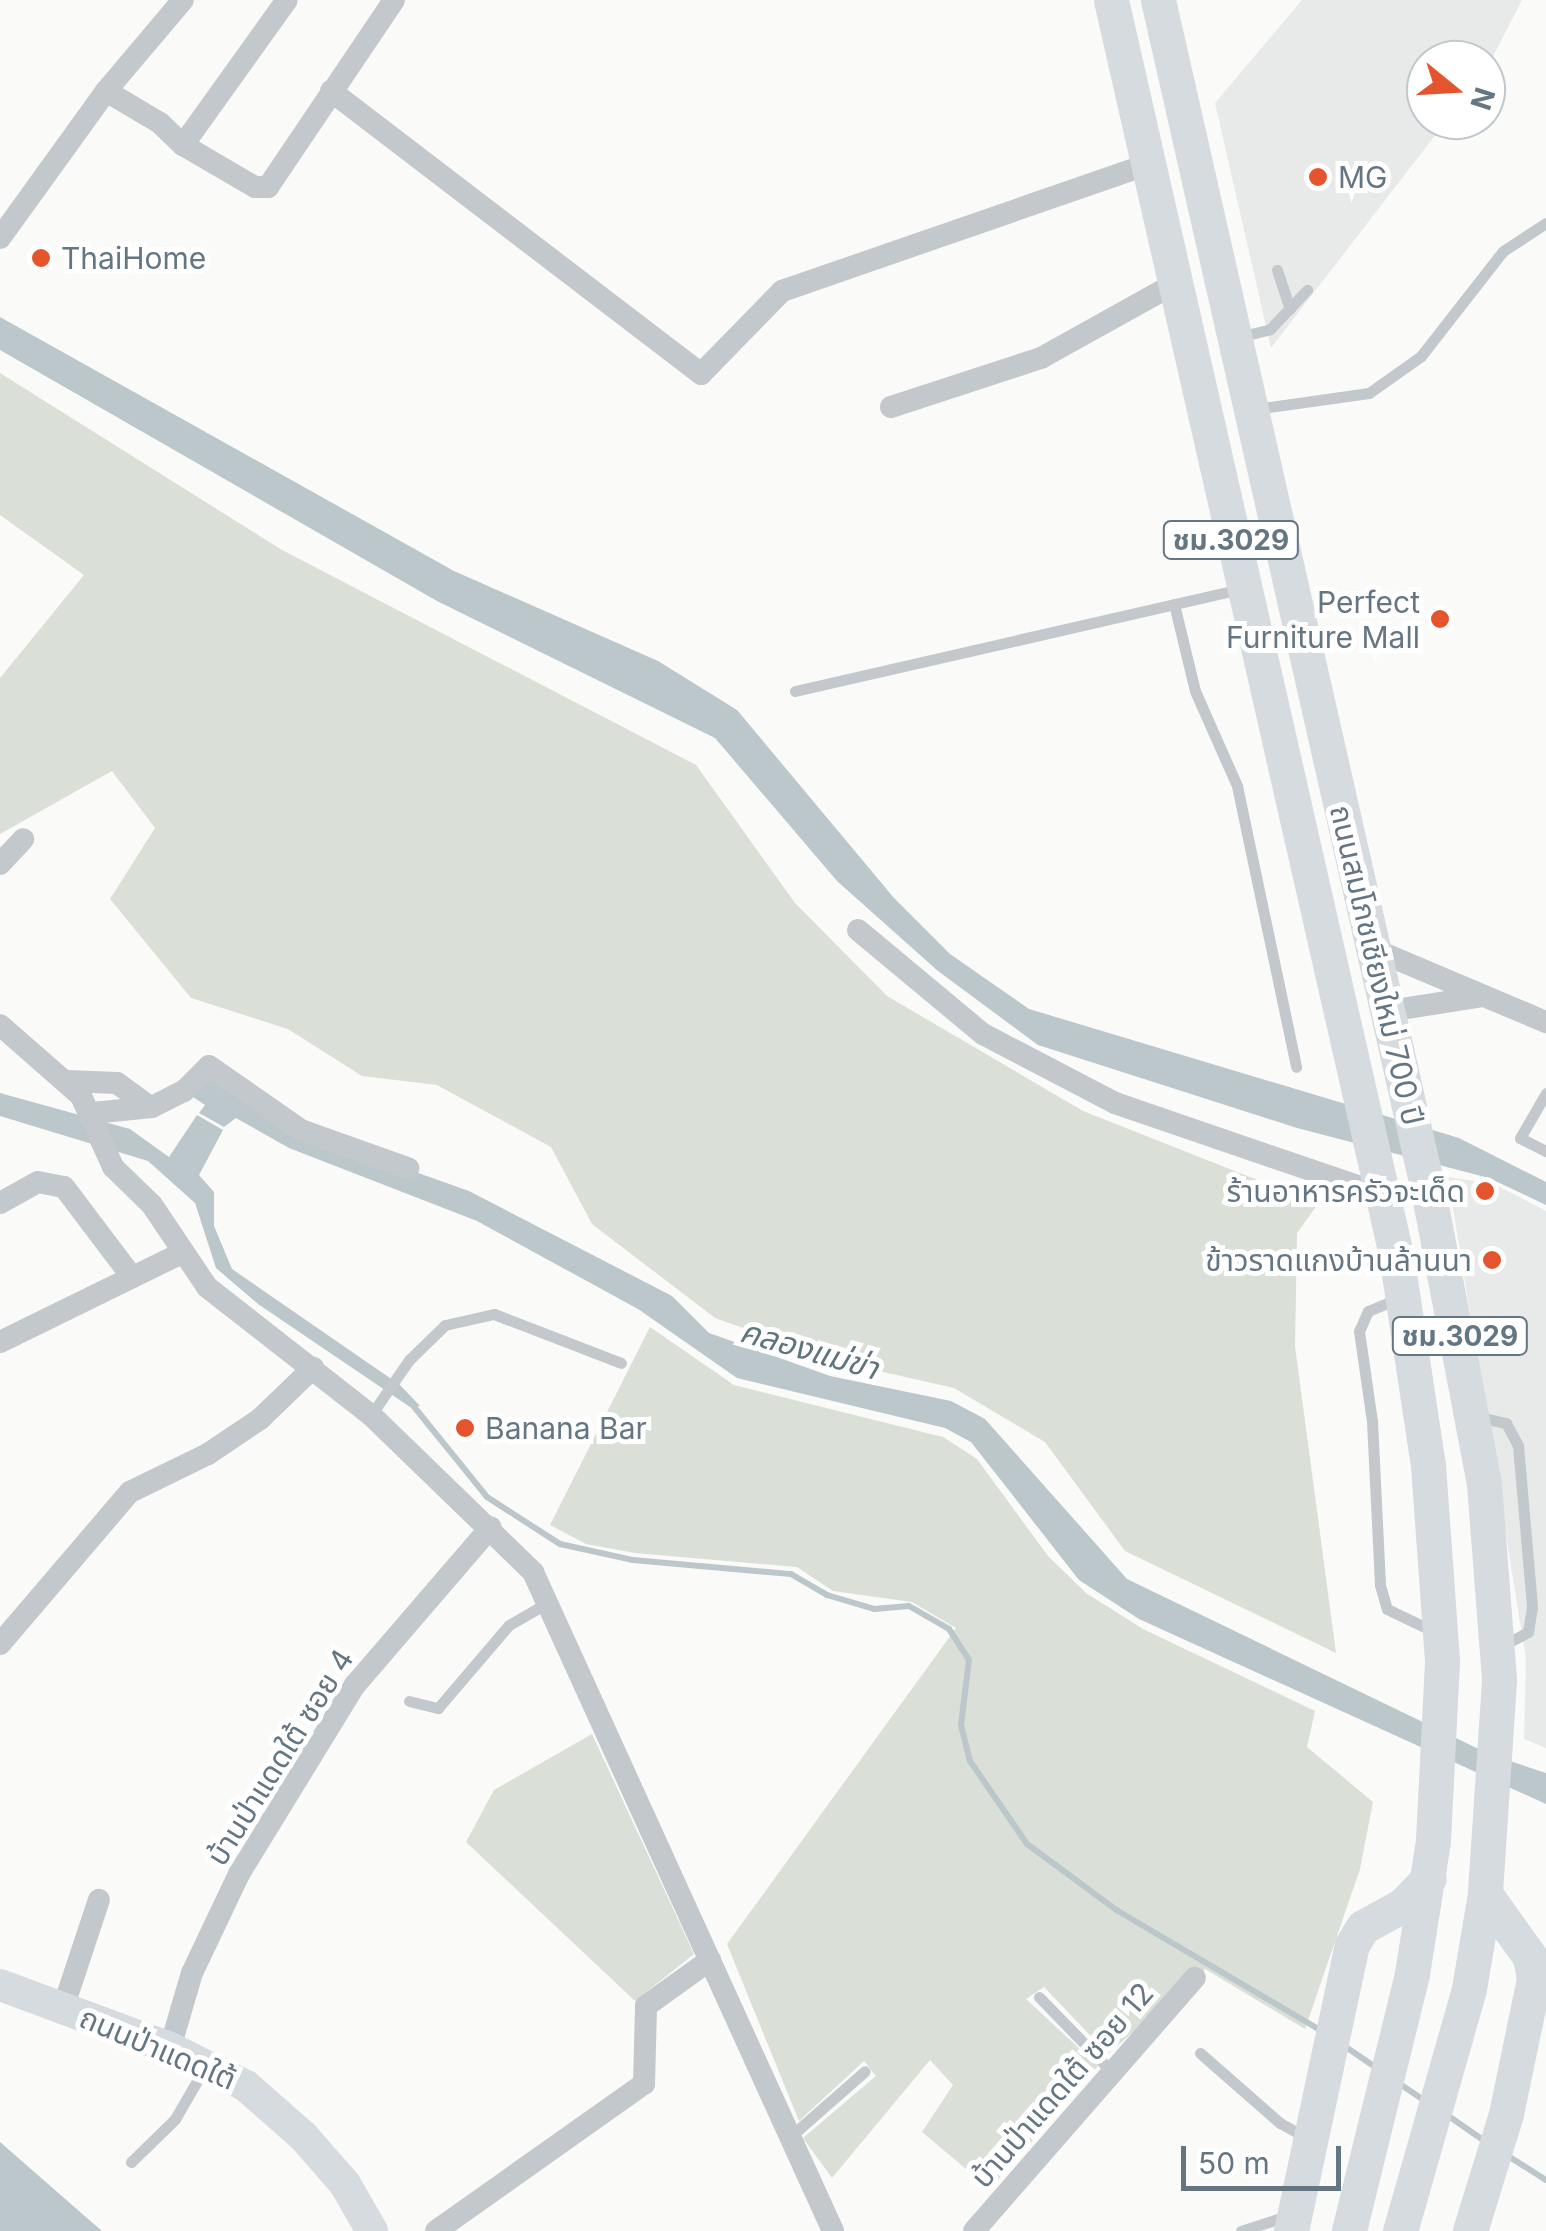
<!DOCTYPE html>
<html>
<head>
<meta charset="utf-8">
<style>
	body { margin:0 }
	#map { position:relative; width:1546px; height:2231px; overflow:hidden; background:#fafaf8; font-family:Inter,"Noto Sans Thai",sans-serif }
	div>[style] { position:absolute }
	.built>* { inset:0; background:#e8e9e9 }
	.green>* { inset:0; background:#dadfd7 }
	.water>* { inset:0; background:#bbc7cb }
	.stream>* { height:6px; margin:-3px; padding:0 3px; transform-origin:3px; border-radius:3px; background:#bbc7cb }
	.lane>* { height:11px; margin:-5.5px; padding:0 5.5px; transform-origin:5.5px; border-radius:5.5px; background:#c3c8cc }
	.street>* { height:22px; margin:-11px; padding:0 11px; transform-origin:11px; border-radius:11px; background:#c3c8cc }
	.secondary>* { height:32px; margin:-16px; padding:0 16px; transform-origin:16px; border-radius:16px; background:#d6dbdf }
	.primary>* { height:35px; margin:-17.5px; padding:0 17.5px; transform-origin:17.5px; border-radius:17.5px; background:#d6dbdf }
	.dots>* { width:28px; height:28px; translate:-50% -50%; box-sizing:border-box; border:5px solid #fff; border-radius:50% }
	span { translate:-50% -50%; white-space:nowrap; text-align:center; line-height:1.15; -webkit-text-stroke:10px #fff; paint-order:stroke }
	.shield-label span { padding:2px 8px; background:#fff; border:2px solid; border-radius:8px; -webkit-text-stroke-width:0 }
	.shield-label { font-size:28px; color:#657683; font-weight:700 }
	.poi-label { font-size:30px; color:#657683 }
	.left { translate:0 -50%; text-align:left }
	.right { translate:-100% -50%; text-align:right }
	.street-label { font-size:30px; color:#657683 }
	.water-label { font-size:32px; color:#5f757c; font-style:italic }
	.north { position:absolute; left:1406px; top:40px; width:100px; height:100px; box-sizing:border-box; background:#fff; border:2px solid #c1c8cd; border-radius:50%; rotate:108deg; font-size:28px; font-weight:700; line-height:40px; text-align:center; color:#657683 }
	.north::after { content:''; display:block; margin:auto; width:35px; height:45px; background:#e4552d; clip-path:polygon(50% 0,100% 100%,50% 72%,0 100%) }
	.scale { position:absolute; left:1181px; top:2146px; width:160px; height:45px; box-sizing:border-box; border:5px solid #657683; border-top:0; padding-left:12px; font-size:30px; line-height:35px; white-space:nowrap; color:#657683; -webkit-text-stroke:8px #fff; paint-order:stroke }
</style>
</head>
<body>
<div id="map">
	<div class="built">
		<div style="clip-path:polygon(1302px 0,1522px 0,1486px 70px,1486px 60px,1426px 60px,1426px 120px,1447px 120px,1271px 348px,1215px 103px)"></div>
		<div style="clip-path:polygon(1448px 1177px,1494px 1184px,1546px 1211px,1546px 1748px,1524px 1739px,1526px 1659px)"></div>
	</div>
	<div class="green">
		<div style="clip-path:polygon(0 373px,282px 550px,696px 765px,795px 903px,887px 996px,1083px 1111px,1318px 1204px,1297px 1233px,1295px 1346px,1336px 1653px,1125px 1551px,1045px 1442px,954px 1388px,835px 1361px,715px 1318px,592px 1224px,551px 1147px,437px 1085px,362px 1076px,288px 1029px,191px 998px,110px 899px,155px 828px,112px 771px,0 834px,0 678px,84px 575px,0 515px)"></div>
		<div style="clip-path:polygon(650px 1327px,734px 1385px,943px 1437px,977px 1459px,1048px 1556px,1086px 1593px,1143px 1629px,1315px 1711px,1307px 1747px,1373px 1802px,1360px 1869px,1305px 2029px,1205px 1969px,1108px 2054px,1044px 1987px,1026px 1999px,1098px 2066px,990px 2189px,922px 2132px,953px 2085px,930px 2060px,832px 2178px,803px 2138px,876px 2076px,864px 2061px,799px 2121px,727px 1944px,956px 1628px,912px 1602px,833px 1591px,797px 1567px,635px 1553px,586px 1544px,550px 1525px)"></div>
		<div style="clip-path:polygon(592px 1734px,694px 1954px,635px 2001px,466px 1842px,494px 1790px)"></div>
	</div>
	<div class="water">
		<div style="clip-path:polygon(0 317px,454px 571px,658px 661px,737px 710px,894px 898px,950px 954px,1029px 1009px,1459px 1138px,1546px 1182px,1546px 1205px,1489px 1178px,1297px 1128px,1038px 1045px,938px 971px,837px 881px,715px 738px,437px 601px,0 350px)"></div>
		<div style="clip-path:polygon(213px 1071px,356px 1151px,469px 1191px,672px 1296px,709px 1333px,830px 1376px,951px 1401px,985px 1419px,1127px 1579px,1489px 1754px,1546px 1773px,1546px 1804px,1139px 1619px,1079px 1580px,971px 1442px,945px 1428px,737px 1378px,638px 1309px,477px 1221px,289px 1148px,236px 1118px,224px 1127px,199px 1113px,205px 1105px,190px 1095px)"></div>
		<div style="clip-path:polygon(0 1093px,130px 1129px,169px 1157px,197px 1115px,223px 1130px,199px 1175px,214px 1192px,214px 1226px,232px 1269px,400px 1385px,420px 1406px,410px 1407px,258px 1304px,216px 1268px,195px 1203px,148px 1161px,0 1116px)"></div>
		<div style="clip-path:polygon(0 2142px,87px 2218px,102px 2231px,0 2231px)"></div>
	</div>
	<div class="stream">
		<div style="left:411px;top:1403px;width:121px;rotate:51deg"></div>
		<div style="left:487px;top:1497px;width:87px;rotate:32.8deg"></div>
		<div style="left:560px;top:1544px;width:75px;rotate:12.4deg"></div>
		<div style="left:633px;top:1560px;width:159px;rotate:5.1deg"></div>
		<div style="left:791px;top:1574px;width:42px;rotate:30.3deg"></div>
		<div style="left:827px;top:1595px;width:49px;rotate:16.6deg"></div>
		<div style="left:874px;top:1609px;width:35px;rotate:-5deg"></div>
		<div style="left:909px;top:1606px;width:46px;rotate:29.9deg"></div>
		<div style="left:949px;top:1629px;width:37px;rotate:57deg"></div>
		<div style="left:969px;top:1660px;width:65px;rotate:97deg"></div>
		<div style="left:961px;top:1725px;width:37px;rotate:76deg"></div>
		<div style="left:970px;top:1761px;width:101px;rotate:55.5deg"></div>
		<div style="left:1027px;top:1844px;width:113px;rotate:36.4deg"></div>
		<div style="left:1118px;top:1911px;width:234px;rotate:30.5deg"></div>
		<div style="left:1343px;top:2045px;width:42px;rotate:34.4deg"></div>
		<div style="left:1397px;top:2082px;width:32px;rotate:34deg"></div>
		<div style="left:1447px;top:2115px;width:47px;rotate:34.7deg"></div>
		<div style="left:1505px;top:2154px;width:49px;rotate:32.4deg"></div>
	</div>
	<div class="lane">
		<div style="left:1277px;top:270px;width:41px;rotate:71.6deg"></div>
		<div style="left:1239px;top:337px;width:32px;rotate:-14deg"></div>
		<div style="left:1270px;top:329px;width:54px;rotate:-46.5deg"></div>
		<div style="left:1255px;top:409px;width:115px;rotate:-8deg"></div>
		<div style="left:1369px;top:393px;width:64px;rotate:-35.4deg"></div>
		<div style="left:1421px;top:356px;width:133px;rotate:-52deg"></div>
		<div style="left:1503px;top:251px;width:51px;rotate:-33.1deg"></div>
		<div style="left:1174px;top:604px;width:89px;rotate:76.4deg"></div>
		<div style="left:1195px;top:691px;width:104px;rotate:66.1deg"></div>
		<div style="left:1237px;top:786px;width:287px;rotate:78.1deg"></div>
		<div style="left:795px;top:691px;width:458px;rotate:-12.9deg"></div>
		<div style="left:1546px;top:1093px;width:52px;rotate:120deg"></div>
		<div style="left:1520px;top:1138px;width:29px;rotate:27deg"></div>
		<div style="left:1399px;top:1298px;width:34px;rotate:157deg"></div>
		<div style="left:1368px;top:1311px;width:22px;rotate:114deg"></div>
		<div style="left:1359px;top:1331px;width:91px;rotate:81.8deg"></div>
		<div style="left:1372px;top:1421px;width:164px;rotate:87.2deg"></div>
		<div style="left:1380px;top:1585px;width:25px;rotate:74deg"></div>
		<div style="left:1387px;top:1609px;width:51px;rotate:25.6deg"></div>
		<div style="left:371px;top:1415px;width:67px;rotate:-55.4deg"></div>
		<div style="left:409px;top:1360px;width:50px;rotate:-44.2deg"></div>
		<div style="left:445px;top:1325px;width:50px;rotate:-12.7deg"></div>
		<div style="left:494px;top:1314px;width:136px;rotate:21.1deg"></div>
		<div style="left:1478px;top:1417px;width:29px;rotate:12deg"></div>
		<div style="left:1506px;top:1423px;width:26px;rotate:62deg"></div>
		<div style="left:1518px;top:1446px;width:162px;rotate:85deg"></div>
		<div style="left:1532px;top:1607px;width:25px;rotate:99deg"></div>
		<div style="left:1528px;top:1632px;width:30px;rotate:152deg"></div>
		<div style="left:409px;top:1701px;width:30px;rotate:14deg"></div>
		<div style="left:438px;top:1708px;width:109px;rotate:-49.5deg"></div>
		<div style="left:509px;top:1625px;width:46px;rotate:-29.9deg"></div>
		<div style="left:1039px;top:1997px;width:105px;rotate:45.8deg"></div>
		<div style="left:1200px;top:2053px;width:106px;rotate:41.2deg"></div>
		<div style="left:1280px;top:2123px;width:31px;rotate:29deg"></div>
		<div style="left:791px;top:2136px;width:98px;rotate:-41.3deg"></div>
		<div style="left:131px;top:2162px;width:62px;rotate:-44.3deg"></div>
		<div style="left:175px;top:2119px;width:58px;rotate:-59.9deg"></div>
		<div style="left:1241px;top:2231px;width:52px;rotate:-18.1deg"></div>
	</div>
	<div class="street">
		<div style="left:106px;top:91px;width:63px;rotate:30.7deg"></div>
		<div style="left:160px;top:123px;width:32px;rotate:44deg"></div>
		<div style="left:183px;top:145px;width:83px;rotate:30.3deg"></div>
		<div style="left:255px;top:187px;width:13px"></div>
		<div style="left:268px;top:187px;width:225px;rotate:-56deg"></div>
		<div style="left:331px;top:91px;width:466px;rotate:37.4deg"></div>
		<div style="left:701px;top:374px;width:116px;rotate:-45.7deg"></div>
		<div style="left:782px;top:291px;width:387px;rotate:-19.1deg"></div>
		<div style="left:183px;top:145px;width:178px;rotate:-54.4deg"></div>
		<div style="left:0;top:238px;width:181px;rotate:-54.2deg"></div>
		<div style="left:106px;top:91px;width:119px;rotate:-49.8deg"></div>
		<div style="left:891px;top:407px;width:158px;rotate:-18.1deg"></div>
		<div style="left:1041px;top:358px;width:152px;rotate:-29.1deg"></div>
		<div style="left:0;top:864px;width:34px;rotate:-47deg"></div>
		<div style="left:858px;top:930px;width:163px;rotate:39.8deg"></div>
		<div style="left:983px;top:1034px;width:149px;rotate:27.6deg"></div>
		<div style="left:1115px;top:1103px;width:281px;rotate:18.9deg"></div>
		<div style="left:1373px;top:949px;width:188px;rotate:22.9deg"></div>
		<div style="left:1388px;top:1011px;width:97px;rotate:-8.9deg"></div>
		<div style="left:0;top:1025px;width:108px;rotate:41.2deg"></div>
		<div style="left:81px;top:1096px;width:78px;rotate:65.7deg"></div>
		<div style="left:113px;top:1167px;width:54px;rotate:44.3deg"></div>
		<div style="left:152px;top:1205px;width:99px;rotate:56.1deg"></div>
		<div style="left:207px;top:1287px;width:208px;rotate:38deg"></div>
		<div style="left:371px;top:1415px;width:226px;rotate:44.1deg"></div>
		<div style="left:533px;top:1572px;width:724px;rotate:65.52deg"></div>
		<div style="left:67px;top:1081px;width:50px;rotate:2.3deg"></div>
		<div style="left:117px;top:1083px;width:41px;rotate:36deg"></div>
		<div style="left:93px;top:1113px;width:59px;rotate:-5.8deg"></div>
		<div style="left:152px;top:1107px;width:36px;rotate:-27deg"></div>
		<div style="left:184px;top:1091px;width:35px;rotate:-45deg"></div>
		<div style="left:209px;top:1066px;width:112px;rotate:34.8deg"></div>
		<div style="left:301px;top:1130px;width:114px;rotate:19.6deg"></div>
		<div style="left:0;top:1203px;width:43px;rotate:-28.9deg"></div>
		<div style="left:38px;top:1182px;width:26px;rotate:11deg"></div>
		<div style="left:64px;top:1187px;width:113px;rotate:52.9deg"></div>
		<div style="left:0;top:1342px;width:200px;rotate:-26.1deg"></div>
		<div style="left:0;top:1644px;width:200px;rotate:-49.5deg"></div>
		<div style="left:130px;top:1492px;width:87px;rotate:-26deg"></div>
		<div style="left:208px;top:1454px;width:63px;rotate:-33.9deg"></div>
		<div style="left:260px;top:1419px;width:74px;rotate:-43.9deg"></div>
		<div style="left:63px;top:2008px;width:114px;rotate:-71.6deg"></div>
		<div style="left:170px;top:2048px;width:78px;rotate:-73.7deg"></div>
		<div style="left:192px;top:1973px;width:110px;rotate:-64.6deg"></div>
		<div style="left:239px;top:1874px;width:222px;rotate:-58.5deg"></div>
		<div style="left:355px;top:1685px;width:208px;rotate:-49.3deg"></div>
		<div style="left:436px;top:2231px;width:255px;rotate:-35.3deg"></div>
		<div style="left:644px;top:2084px;width:78px;rotate:-88.5deg"></div>
		<div style="left:646px;top:2006px;width:79px;rotate:-35.7deg"></div>
		<div style="left:974px;top:2231px;width:336px;rotate:-48.9deg"></div>
	</div>
	<div class="secondary">
		<div style="left:0;top:1985px;width:181px;rotate:20.3deg"></div>
		<div style="left:170px;top:2048px;width:85px;rotate:26.6deg"></div>
		<div style="left:246px;top:2086px;width:77px;rotate:41.3deg"></div>
		<div style="left:304px;top:2137px;width:62px;rotate:48.9deg"></div>
		<div style="left:345px;top:2184px;width:54px;rotate:60.1deg"></div>
	</div>
	<div class="primary">
		<div style="left:1111px;top:0;width:1286px;rotate:77.2deg"></div>
		<div style="left:1396px;top:1254px;width:213px;rotate:81.4deg"></div>
		<div style="left:1428px;top:1465px;width:197px;rotate:85.9deg"></div>
		<div style="left:1442px;top:1662px;width:179px;rotate:92.9deg"></div>
		<div style="left:1433px;top:1841px;width:135px;rotate:99deg"></div>
		<div style="left:1412px;top:1974px;width:265px;rotate:103.8deg"></div>
		<div style="left:1158px;top:0;width:1220px;rotate:77.22deg"></div>
		<div style="left:1428px;top:1190px;width:299px;rotate:79.2deg"></div>
		<div style="left:1484px;top:1484px;width:198px;rotate:85.6deg"></div>
		<div style="left:1499px;top:1681px;width:213px;rotate:93.8deg"></div>
		<div style="left:1485px;top:1894px;width:96px;rotate:99.6deg"></div>
		<div style="left:1469px;top:1989px;width:252px;rotate:105.9deg"></div>
		<div style="left:1291px;top:2231px;width:292px;rotate:-78deg"></div>
		<div style="left:1352px;top:1945px;width:21px;rotate:-59deg"></div>
		<div style="left:1363px;top:1927px;width:46px;rotate:-28.8deg"></div>
		<div style="left:1403px;top:1905px;width:37px;rotate:-46deg"></div>
		<div style="left:1470px;top:2231px;width:122px;rotate:-72.9deg"></div>
		<div style="left:1506px;top:2114px;width:138px;rotate:-78.3deg"></div>
		<div style="left:1534px;top:1979px;width:22px;rotate:-100deg"></div>
		<div style="left:1530px;top:1957px;width:77px;rotate:-125.5deg"></div>
	</div>
	<div class="dots">
		<div style="left:1318px;top:177px;background:#e4552d"></div>
		<div style="left:41px;top:258px;background:#e4552d"></div>
		<div style="left:1440px;top:619px;background:#e4552d"></div>
		<div style="left:1485px;top:1191px;background:#e4552d"></div>
		<div style="left:1492px;top:1260px;background:#e4552d"></div>
		<div style="left:465px;top:1428px;background:#e4552d"></div>
	</div>
	<div class="shield-label">
		<span style="left:1231px;top:540px">ชม.3029</span>
		<span style="left:1460px;top:1336px">ชม.3029</span>
	</div>
	<div class="poi-label">
		<span class="left" style="left:1338px;top:177px">MG</span>
		<span class="left" style="left:61px;top:258px">ThaiHome</span>
		<span class="right" style="left:1420px;top:619px">Perfect<br>Furniture Mall</span>
		<span class="right" style="left:1465px;top:1191px">ร้านอาหารครัวจะเด็ด</span>
		<span class="right" style="left:1472px;top:1260px">ข้าวราดแกงบ้านล้านนา</span>
		<span class="left" style="left:485px;top:1428px">Banana Bar</span>
	</div>
	<div class="street-label">
		<span style="left:1377px;top:965px;rotate:77deg">ถนนสมโภชเชียงใหม่ 700 ปี</span>
		<span style="left:280px;top:1757px;rotate:-58deg">บ้านป่าแดดใต้ ซอย 4</span>
		<span style="left:158px;top:2048px;rotate:23deg">ถนนป่าแดดใต้</span>
		<span style="left:1062px;top:2085px;rotate:-49deg">บ้านป่าแดดใต้ ซอย 12</span>
	</div>
	<div class="water-label">
		<span style="left:809px;top:1350px;rotate:16deg">คลองแม่ข่า</span>
	</div>
	<div class="north">N</div>
	<div class="scale">50 m</div>
</div>
</body>
</html>
